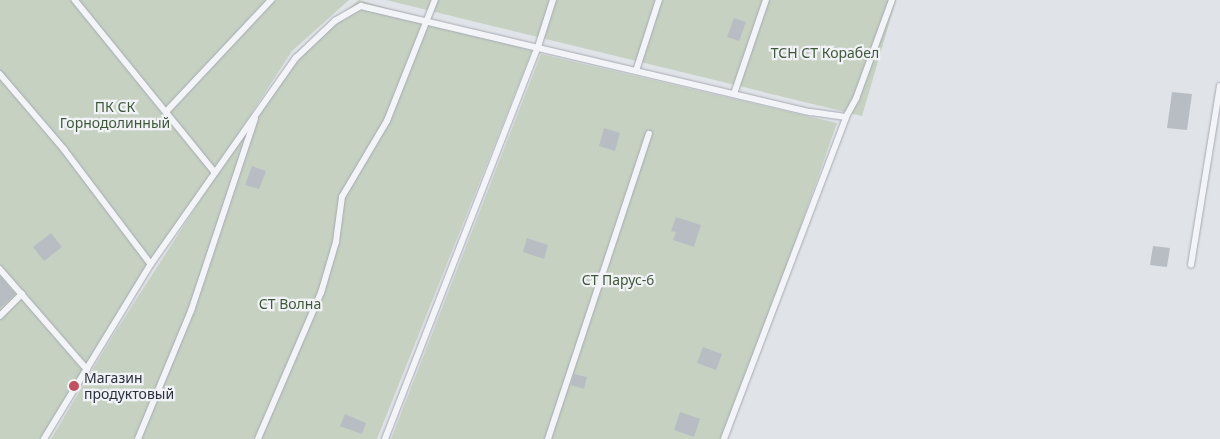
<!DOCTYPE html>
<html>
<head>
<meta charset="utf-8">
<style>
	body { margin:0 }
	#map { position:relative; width:1220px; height:439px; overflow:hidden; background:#e0e3e8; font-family:"Noto Sans",sans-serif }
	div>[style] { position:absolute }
	.green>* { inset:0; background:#c6d1c2 }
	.building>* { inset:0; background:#b8bdc4 }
	.roads { filter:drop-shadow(0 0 1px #a6aab2) drop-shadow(0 0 1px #a6aab2) }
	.lane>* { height:5.5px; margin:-2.75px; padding:0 2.75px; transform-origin:2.75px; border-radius:2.75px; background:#f3f4f7 }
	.dots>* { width:14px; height:14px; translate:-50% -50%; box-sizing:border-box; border:2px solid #f0f2f6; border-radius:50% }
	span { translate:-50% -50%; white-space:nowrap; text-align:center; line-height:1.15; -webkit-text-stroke:4.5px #f0f2f6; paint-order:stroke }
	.park-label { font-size:14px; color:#3f5839 }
	.poi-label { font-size:14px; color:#2a313e }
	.left { translate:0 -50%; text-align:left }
</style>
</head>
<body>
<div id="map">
	<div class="green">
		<div style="clip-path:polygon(0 0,349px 0,292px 51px,40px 439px,0 439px)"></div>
		<div style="clip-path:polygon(359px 0,532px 51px,377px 439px,51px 439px,112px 337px,295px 53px)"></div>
		<div style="clip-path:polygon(386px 0,896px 0,862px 116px)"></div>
		<div style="clip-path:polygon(541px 54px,837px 123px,726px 439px,391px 439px)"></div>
	</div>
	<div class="building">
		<div style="clip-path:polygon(734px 18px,746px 22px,739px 41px,727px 37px)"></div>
		<div style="clip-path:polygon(1172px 92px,1192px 94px,1187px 130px,1167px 128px)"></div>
		<div style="clip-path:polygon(604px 128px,620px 133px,615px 151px,599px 146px)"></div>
		<div style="clip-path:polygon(252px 166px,266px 171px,259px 189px,245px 185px)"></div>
		<div style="clip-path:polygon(676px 217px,701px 225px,694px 247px,673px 240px,676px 232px,671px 231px)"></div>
		<div style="clip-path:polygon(51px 233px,62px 247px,44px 261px,33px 247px)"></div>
		<div style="clip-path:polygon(527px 238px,548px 245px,544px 259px,523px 252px)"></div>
		<div style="clip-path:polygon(1153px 246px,1170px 248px,1167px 267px,1150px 265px)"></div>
		<div style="clip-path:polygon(0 276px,15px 294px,0 308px)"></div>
		<div style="clip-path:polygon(703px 347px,722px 354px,716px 370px,697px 363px)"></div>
		<div style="clip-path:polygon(574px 374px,587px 377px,584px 389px,571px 385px)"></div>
		<div style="clip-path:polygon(680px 412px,700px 419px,694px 437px,674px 430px)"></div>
		<div style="clip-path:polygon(345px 414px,366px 423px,362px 434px,340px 426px)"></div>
	</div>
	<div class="roads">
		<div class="lane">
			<div style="left:75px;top:0;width:222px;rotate:50.9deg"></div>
			<div style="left:636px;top:71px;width:75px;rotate:-72.1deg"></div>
			<div style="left:0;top:74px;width:99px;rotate:49.5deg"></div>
			<div style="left:64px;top:149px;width:144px;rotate:52.9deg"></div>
			<div style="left:734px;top:94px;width:99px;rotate:-71.2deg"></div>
			<div style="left:166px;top:112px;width:154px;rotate:-46.8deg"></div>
			<div style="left:1191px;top:265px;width:181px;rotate:-80.8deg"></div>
			<div style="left:0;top:269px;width:133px;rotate:49deg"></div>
			<div style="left:0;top:316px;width:31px;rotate:-45deg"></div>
			<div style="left:44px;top:439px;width:205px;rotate:-58.6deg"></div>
			<div style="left:151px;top:264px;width:252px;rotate:-54.9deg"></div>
			<div style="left:296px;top:58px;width:54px;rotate:-43.5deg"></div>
			<div style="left:335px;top:21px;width:30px;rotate:-30deg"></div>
			<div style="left:361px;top:6px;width:462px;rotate:13.3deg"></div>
			<div style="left:811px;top:112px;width:35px;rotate:8deg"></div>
			<div style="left:846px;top:117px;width:21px;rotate:-61deg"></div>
			<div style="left:856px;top:99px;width:105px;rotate:-70deg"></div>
			<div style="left:138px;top:439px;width:139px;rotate:-67.5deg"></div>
			<div style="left:191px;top:311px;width:202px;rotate:-71.6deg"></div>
			<div style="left:258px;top:439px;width:159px;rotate:-66.7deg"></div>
			<div style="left:321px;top:293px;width:53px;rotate:-73.6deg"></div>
			<div style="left:336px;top:242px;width:45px;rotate:-82.4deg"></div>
			<div style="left:342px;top:197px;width:88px;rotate:-59.4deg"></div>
			<div style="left:387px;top:121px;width:130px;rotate:-68.4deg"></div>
			<div style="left:385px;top:439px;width:421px;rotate:-68.7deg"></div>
			<div style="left:538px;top:47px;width:49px;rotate:-72.3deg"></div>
			<div style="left:548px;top:439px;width:321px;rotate:-71.7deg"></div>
			<div style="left:724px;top:439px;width:344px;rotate:-69.2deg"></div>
		</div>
	</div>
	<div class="dots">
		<div style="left:74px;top:386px;background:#c15161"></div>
	</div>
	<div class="park-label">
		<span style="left:825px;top:53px">ТСН СТ Корабел</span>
		<span style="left:115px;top:115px">ПК СК<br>Горнодолинный</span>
		<span style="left:618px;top:280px">СТ Парус-6</span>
		<span style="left:290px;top:304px">СТ Волна</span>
	</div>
	<div class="poi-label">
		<span class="left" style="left:84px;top:386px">Магазин<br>продуктовый</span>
	</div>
</div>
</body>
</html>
